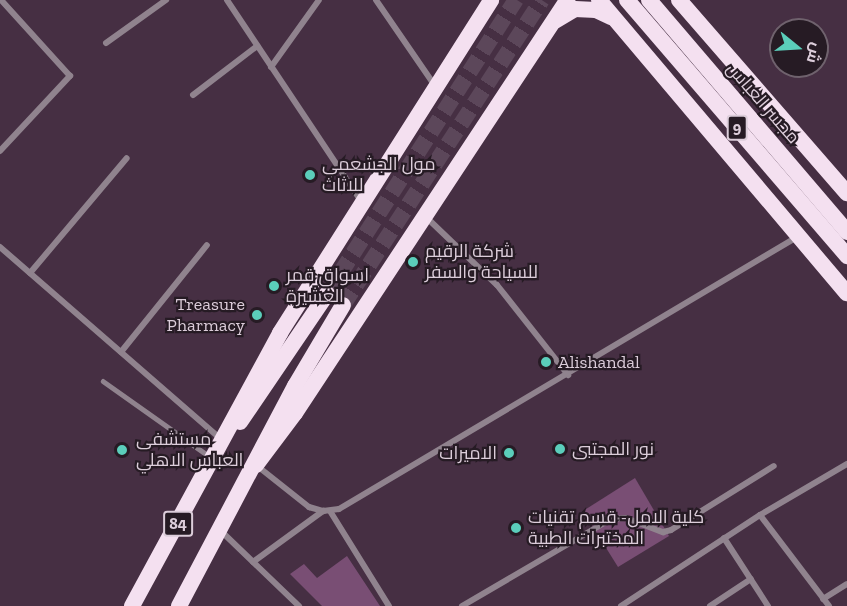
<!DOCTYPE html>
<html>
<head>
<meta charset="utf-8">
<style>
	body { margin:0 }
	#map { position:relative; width:847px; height:606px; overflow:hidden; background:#462f43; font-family:"Zilla Slab",Cairo,serif }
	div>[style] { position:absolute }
	.green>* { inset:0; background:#794e74 }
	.trunk-tunnel>* { height:16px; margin-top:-8px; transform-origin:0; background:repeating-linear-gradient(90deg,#5c475a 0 16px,transparent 0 24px) }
	.service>* { height:4.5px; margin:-2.25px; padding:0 2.25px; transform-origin:2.25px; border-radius:2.25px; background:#90838e }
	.minor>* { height:6px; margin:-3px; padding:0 3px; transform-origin:3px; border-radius:3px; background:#90838e }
	.trunk>* { height:16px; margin:-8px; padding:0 8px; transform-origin:8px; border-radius:8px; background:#f4e0f0 }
	.dots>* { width:16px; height:16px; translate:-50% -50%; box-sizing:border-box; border:3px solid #261b24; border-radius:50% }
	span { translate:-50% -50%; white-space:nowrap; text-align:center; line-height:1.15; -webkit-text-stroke:4.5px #261b24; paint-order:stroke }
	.shield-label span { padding:2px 4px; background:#261b24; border:2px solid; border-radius:4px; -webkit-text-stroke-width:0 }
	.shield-label { font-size:16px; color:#dccdda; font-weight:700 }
	.street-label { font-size:18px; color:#dccdda }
	.poi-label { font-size:18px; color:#dccdda }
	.left { translate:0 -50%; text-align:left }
	.right { translate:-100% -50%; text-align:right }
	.north { position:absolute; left:769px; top:18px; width:60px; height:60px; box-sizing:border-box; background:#261b24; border:2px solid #6f626d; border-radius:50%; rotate:108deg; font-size:16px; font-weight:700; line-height:24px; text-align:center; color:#dccdda }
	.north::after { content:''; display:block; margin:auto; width:21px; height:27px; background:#5bcebb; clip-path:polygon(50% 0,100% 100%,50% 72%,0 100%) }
</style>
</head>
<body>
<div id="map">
	<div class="green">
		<div style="clip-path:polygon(635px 478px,669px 536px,618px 567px,583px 511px)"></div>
		<div style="clip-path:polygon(347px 556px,380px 606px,322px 606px,290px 574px,304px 564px,317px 578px)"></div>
	</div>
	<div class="trunk-tunnel">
		<div style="left:327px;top:294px;width:350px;rotate:-57.3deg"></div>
		<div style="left:343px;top:305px;width:364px;rotate:-56.9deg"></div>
	</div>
	<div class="service">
		<div style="left:103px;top:381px;width:130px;rotate:35.3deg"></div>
	</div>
	<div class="minor">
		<div style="left:227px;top:0;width:242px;rotate:56.3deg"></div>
		<div style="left:376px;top:0;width:104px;rotate:55.5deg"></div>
		<div style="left:106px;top:43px;width:74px;rotate:-35.6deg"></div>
		<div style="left:271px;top:67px;width:82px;rotate:-54.4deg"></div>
		<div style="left:193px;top:95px;width:81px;rotate:-37.4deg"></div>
		<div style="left:0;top:151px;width:103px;rotate:-47deg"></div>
		<div style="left:70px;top:76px;width:103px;rotate:-132.2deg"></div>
		<div style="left:426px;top:217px;width:98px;rotate:43.8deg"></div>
		<div style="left:497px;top:285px;width:115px;rotate:51.7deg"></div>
		<div style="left:0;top:247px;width:293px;rotate:41deg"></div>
		<div style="left:30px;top:273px;width:150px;rotate:-49.9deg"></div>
		<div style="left:121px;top:352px;width:137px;rotate:-51.2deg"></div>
		<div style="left:256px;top:465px;width:68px;rotate:38.4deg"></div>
		<div style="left:309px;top:507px;width:15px;rotate:16deg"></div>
		<div style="left:323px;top:511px;width:16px;rotate:-7deg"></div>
		<div style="left:339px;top:509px;width:533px;rotate:-30.71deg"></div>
		<div style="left:330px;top:511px;width:112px;rotate:58.2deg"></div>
		<div style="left:760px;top:515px;width:114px;rotate:52.8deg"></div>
		<div style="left:222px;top:532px;width:107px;rotate:43.9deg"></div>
		<div style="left:724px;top:538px;width:81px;rotate:57.1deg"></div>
		<div style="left:253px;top:562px;width:87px;rotate:-36.1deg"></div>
		<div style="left:823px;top:599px;width:28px;rotate:-32deg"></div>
		<div style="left:462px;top:606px;width:173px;rotate:-30.3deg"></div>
		<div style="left:611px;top:519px;width:15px;rotate:-4deg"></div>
		<div style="left:626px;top:518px;width:40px;rotate:21deg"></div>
		<div style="left:663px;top:532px;width:8px;rotate:-14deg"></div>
		<div style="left:671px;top:530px;width:121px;rotate:-31.9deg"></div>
		<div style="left:621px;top:606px;width:166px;rotate:-33.2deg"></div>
		<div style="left:760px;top:515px;width:101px;rotate:-30.4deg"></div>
		<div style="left:710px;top:606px;width:49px;rotate:-33.4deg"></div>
	</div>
	<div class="trunk">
		<div style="left:599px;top:0;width:384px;rotate:49.8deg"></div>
		<div style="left:627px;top:0;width:338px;rotate:49.3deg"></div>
		<div style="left:649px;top:0;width:305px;rotate:49.5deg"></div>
		<div style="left:679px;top:0;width:256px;rotate:49deg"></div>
		<div style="left:555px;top:21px;width:23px;rotate:-31deg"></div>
		<div style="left:575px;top:9px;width:21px;rotate:3deg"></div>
		<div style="left:596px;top:10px;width:17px;rotate:25deg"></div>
		<div style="left:240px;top:422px;width:155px;rotate:-55.8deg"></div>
		<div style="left:256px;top:465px;width:65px;rotate:-53.1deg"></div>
		<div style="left:295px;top:413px;width:495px;rotate:-56.6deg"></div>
		<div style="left:132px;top:606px;width:311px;rotate:-61.5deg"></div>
		<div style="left:280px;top:333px;width:394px;rotate:-57.6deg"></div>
		<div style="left:179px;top:606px;width:249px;rotate:-62.2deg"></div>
		<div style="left:295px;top:386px;width:94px;rotate:-59.3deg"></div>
	</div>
	<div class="dots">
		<div style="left:310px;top:175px;background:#5bcebb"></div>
		<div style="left:413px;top:262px;background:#5bcebb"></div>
		<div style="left:274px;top:286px;background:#5bcebb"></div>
		<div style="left:257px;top:315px;background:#5bcebb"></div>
		<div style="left:546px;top:362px;background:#5bcebb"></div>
		<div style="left:560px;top:449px;background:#5bcebb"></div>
		<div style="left:122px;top:450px;background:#5bcebb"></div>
		<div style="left:509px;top:453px;background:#5bcebb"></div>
		<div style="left:516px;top:528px;background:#5bcebb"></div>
	</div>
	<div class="shield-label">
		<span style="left:737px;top:128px">9</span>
		<span style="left:178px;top:524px">84</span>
	</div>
	<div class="street-label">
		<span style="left:763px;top:103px;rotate:49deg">مجسر العباس</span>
	</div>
	<div class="poi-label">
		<span class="left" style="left:322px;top:175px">مول الجشعمي<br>للاثاث</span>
		<span class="left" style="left:425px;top:262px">شركة الرقيم<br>للسياحة والسفر</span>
		<span class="left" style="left:286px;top:286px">اسواق قمر<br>العشيرة</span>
		<span class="right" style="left:245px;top:315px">Treasure<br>Pharmacy</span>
		<span class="left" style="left:558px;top:362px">Alishandal</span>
		<span class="left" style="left:136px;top:450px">مستشفى<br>العباس الاهلي</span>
		<span class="left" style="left:572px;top:449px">نور المجتبى</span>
		<span class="right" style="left:497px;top:453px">الاميرات</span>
		<span class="left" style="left:528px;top:528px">كلية الامل- قسم تقنيات<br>المختبرات الطبية</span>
	</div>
	<div class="north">ش</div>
</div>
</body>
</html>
